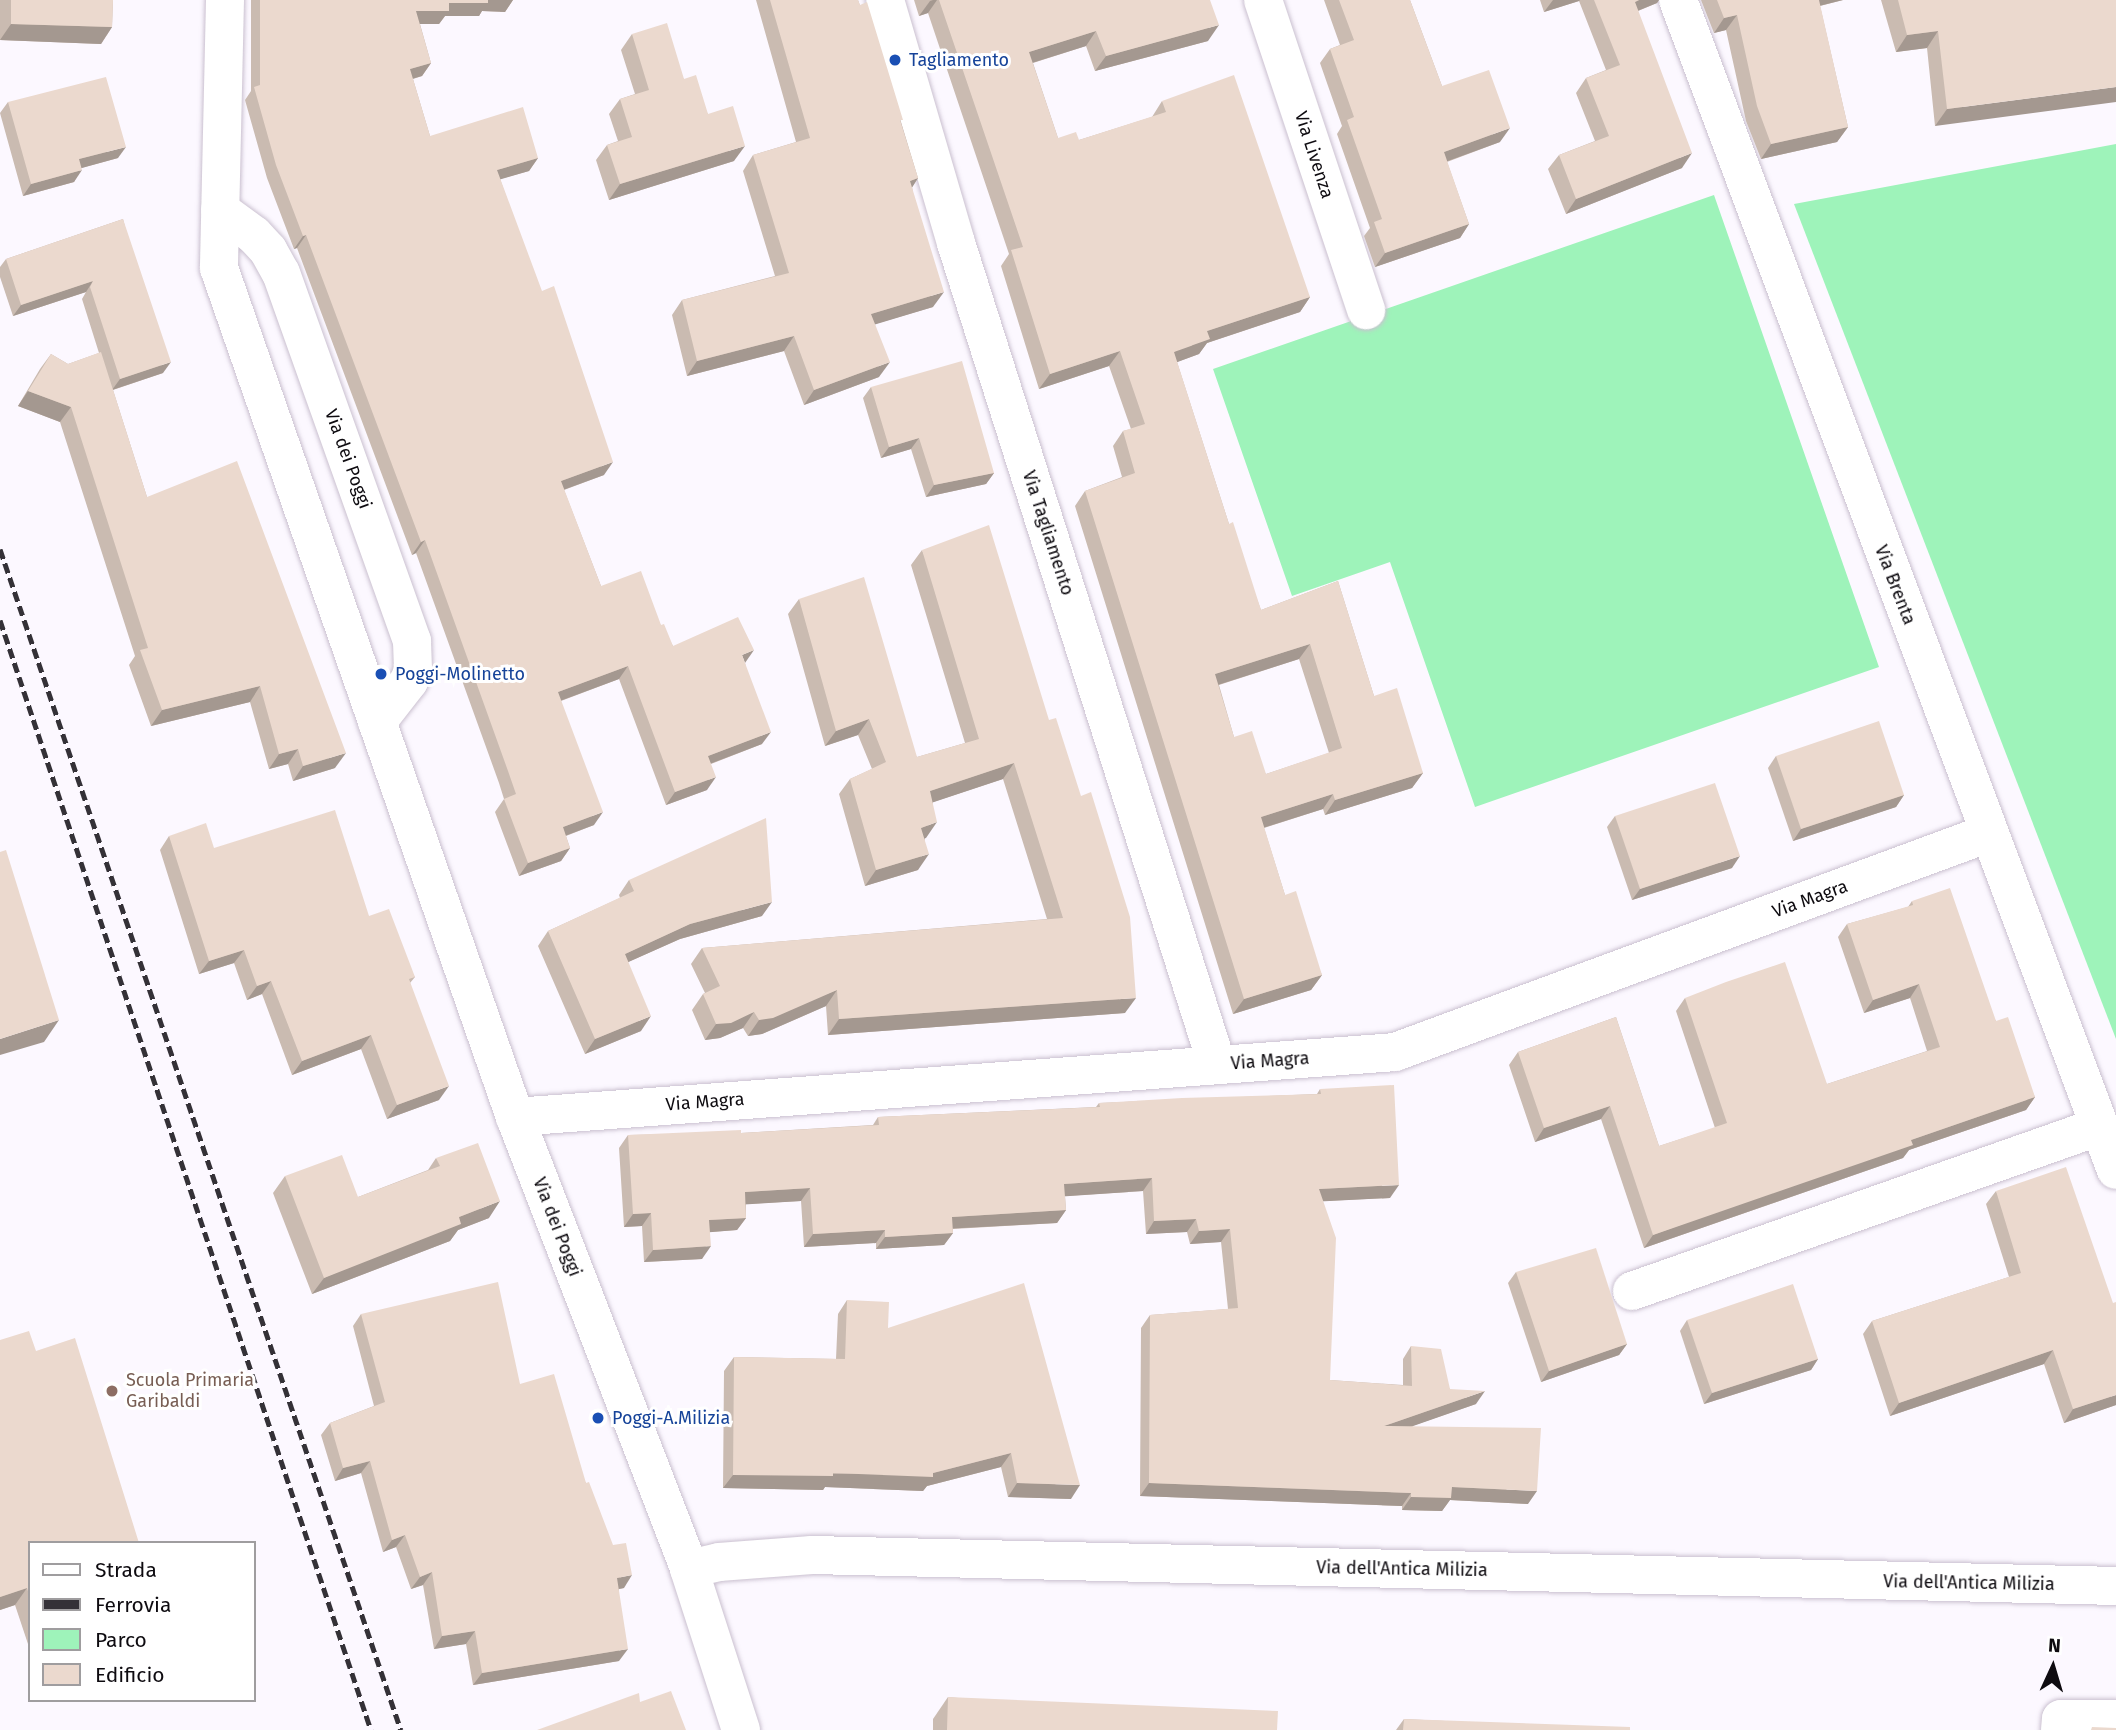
<!DOCTYPE html>
<html>
<head>
<meta charset="utf-8">
<style>
	body { margin:0 }
	#map { position:relative; width:2116px; height:1730px; overflow:hidden; background:#fcf8ff; font-family:"Fira Sans",sans-serif }
	div>[style] { position:absolute }
	.green>* { inset:0; background:#9ef3ba }
	.roads { filter:drop-shadow(0 0 2px #cac0d0) drop-shadow(0 0 2px #cac0d0) }
	.minor>* { height:38px; margin:-19px; padding:0 19px; transform-origin:19px; border-radius:19px; background:#fff }
	.rail>* { height:5px; margin-top:-2.5px; transform-origin:0; background:repeating-linear-gradient(90deg,#343137 0 10px,transparent 0 15px) }
	.wall>* { inset:0; background:#cabbb1 }
	.shaded-wall>* { inset:0; background:#a49890 }
	.building>* { inset:0; background:#ebd9ce }
	.dots>* { width:19px; height:19px; translate:-50% -50%; box-sizing:border-box; border:4px solid #fff; border-radius:50% }
	span { translate:-50% -50%; white-space:nowrap; text-align:center; line-height:1.15; -webkit-text-stroke:6px #fff; paint-order:stroke }
	.transit-label { font-size:18px; color:#164399 }
	.left { translate:0 -50%; text-align:left }
	.street-label { font-size:18px; color:#0e0b10 }
	.education-label { font-size:18px; color:#785e54 }
	.legend { position:absolute; left:28px; top:1541px; width:228px; height:161px; box-sizing:border-box; background:#fff; border:2px solid #9f9d9f; margin:0; padding:9px 12px; list-style:none; font-size:21px; color:#0e0b10 }
	.legend li { display:flex; align-items:center; gap:14px; height:35px }
	.legend b { width:35px; border:2px solid #9f9d9f }
	.north { position:absolute; left:2018px; top:1632px; width:70px; height:70px; -webkit-text-stroke:5px #fff; paint-order:stroke; rotate:4deg; font-size:19px; font-weight:700; line-height:28px; text-align:center; color:#0e0b10 }
	.north::after { content:''; display:block; margin:auto; width:24px; height:32px; background:#0e0b10; clip-path:polygon(50% 0,100% 100%,50% 72%,0 100%) }
</style>
</head>
<body>
<div id="map">
	<div class="green">
		<div style="clip-path:polygon(2116px 144px,2116px 1039px,1794px 204px)"></div>
		<div style="clip-path:polygon(1714px 195px,1879px 667px,1475px 807px,1390px 562px,1292px 596px,1213px 369px)"></div>
	</div>
	<div class="roads">
		<div class="minor">
			<div style="left:225px;top:0;width:268px;rotate:91.3deg"></div>
			<div style="left:219px;top:268px;width:899px;rotate:70.78deg"></div>
			<div style="left:515px;top:1117px;width:484px;rotate:68.9deg"></div>
			<div style="left:689px;top:1569px;width:169px;rotate:72.1deg"></div>
			<div style="left:885px;top:0;width:253px;rotate:73.7deg"></div>
			<div style="left:956px;top:243px;width:862px;rotate:72.38deg"></div>
			<div style="left:1263px;top:0;width:327px;rotate:71.6deg"></div>
			<div style="left:1678px;top:0;width:1249px;rotate:69.48deg"></div>
			<div style="left:220px;top:210px;width:42px;rotate:36.3deg"></div>
			<div style="left:254px;top:235px;width:21px;rotate:47deg"></div>
			<div style="left:268px;top:250px;width:26px;rotate:61deg"></div>
			<div style="left:281px;top:273px;width:391px;rotate:70.4deg"></div>
			<div style="left:412px;top:641px;width:29px;rotate:88deg"></div>
			<div style="left:413px;top:670px;width:12px;rotate:110deg"></div>
			<div style="left:409px;top:681px;width:52px;rotate:128deg"></div>
			<div style="left:515px;top:1117px;width:882px;rotate:-4.22deg"></div>
			<div style="left:1395px;top:1052px;width:633px;rotate:-20.24deg"></div>
			<div style="left:1632px;top:1291px;width:496px;rotate:-19.4deg"></div>
			<div style="left:689px;top:1569px;width:31px;rotate:-13deg"></div>
			<div style="left:719px;top:1562px;width:93px;rotate:-4.3deg"></div>
			<div style="left:812px;top:1555px;width:1304px;rotate:1.36deg"></div>
			<div style="left:2060px;top:1730px;width:11px;rotate:-85deg"></div>
			<div style="left:2061px;top:1719px;width:55px"></div>
		</div>
	</div>
	<div class="rail">
		<div style="left:0;top:549px;width:1247px;rotate:71.25deg"></div>
		<div style="left:0;top:620px;width:1170px;rotate:71.52deg"></div>
	</div>
	<div class="wall">
		<div style="clip-path:polygon(0 0,113px 0,112px 27px,101px 44px,0 40px)"></div>
		<div style="clip-path:polygon(251px 0,513px 0,505px 12px,482px 11px,479px 16px,445px 16px,439px 24px,420px 24px,431px 63px,422px 76px,413px 79px,430px 136px,538px 158px,529px 171px,500px 179px,604px 475px,564px 490px,601px 586px,661px 625px,673px 646px,745px 663px,762px 744px,711px 764px,707px 790px,666px 805px,619px 679px,561px 701px,594px 825px,566px 836px,570px 848px,561px 861px,519px 876px,495px 812px,504px 799px,499px 783px,416px 553px,412px 555px,297px 248px,294px 249px,267px 178px,245px 100px,251px 91px)"></div>
		<div style="clip-path:polygon(756px 0,858px 0,901px 122px,918px 178px,912px 187px,933px 307px,875px 324px,879px 377px,804px 405px,784px 351px,687px 376px,672px 315px,682px 300px,775px 276px,743px 171px,753px 155px,796px 142px)"></div>
		<div style="clip-path:polygon(evenodd,914px 0,1210px 0,1208px 41px,1095px 71px,1086px 46px,1033px 63px,1058px 138px,1079px 140px,1152px 117px,1162px 101px,1310px 297px,1300px 312px,1207px 343px,1199px 354px,1177px 362px,1229px 524px,1261px 610px,1338px 581px,1374px 696px,1423px 773px,1412px 788px,1325px 815px,1323px 809px,1264px 828px,1285px 895px,1322px 975px,1311px 990px,1233px 1014px,1075px 506px,1085px 491px,1122px 477px,1113px 446px,1123px 431px,1131px 429px,1109px 366px,1039px 389px,1001px 266px,1009px 254px,928px 13px,919px 16px,914px 0,1299px 659px,1329px 753px,1266px 774px,1234px 737px,1219px 685px,1299px 659px)"></div>
		<div style="clip-path:polygon(1324px 0,1410px 0,1442px 86px,1500px 142px,1447px 162px,1469px 224px,1460px 238px,1375px 267px,1364px 236px,1370px 228px,1337px 134px,1342px 126px,1320px 63px,1330px 49px,1340px 45px)"></div>
		<div style="clip-path:polygon(1540px 0,1659px 0,1657px 3px,1638px 11px,1682px 168px,1566px 214px,1548px 169px,1559px 155px,1595px 141px,1576px 93px,1586px 78px,1606px 70px,1579px 1px,1544px 12px)"></div>
		<div style="clip-path:polygon(1701px 0,1843px 0,1820px 6px,1848px 127px,1837px 142px,1761px 159px,1746px 121px,1726px 30px,1714px 33px)"></div>
		<div style="clip-path:polygon(1881px 0,2116px 0,1935px 126px,1927px 48px,1896px 52px)"></div>
		<div style="clip-path:polygon(632px 34px,684px 79px,708px 114px,734px 161px,609px 200px,596px 160px,607px 145px,618px 141px,609px 114px,620px 99px,635px 94px,621px 50px)"></div>
		<div style="clip-path:polygon(8px 102px,118px 158px,81px 168px,74px 182px,23px 196px,0 113px)"></div>
		<div style="clip-path:polygon(123px 219px,163px 373px,113px 390px,147px 497px,335px 768px,293px 781px,288px 764px,269px 769px,250px 702px,151px 726px,129px 665px,135px 656px,60px 422px,18px 406px,40px 369px,51px 354px,68px 364px,99px 353px,82px 299px,86px 292px,13px 316px,0 277px,0 267px,6px 259px)"></div>
		<div style="clip-path:polygon(871px 387px,994px 473px,986px 484px,926px 497px,911px 449px,881px 458px,863px 398px)"></div>
		<div style="clip-path:polygon(922px 550px,1125px 1013px,828px 1035px,826px 1006px,762px 1034px,748px 1036px,743px 1028px,720px 1038px,705px 1040px,692px 1010px,703px 994px,705px 993px,691px 964px,702px 948px,1047px 919px,1003px 779px,933px 802px,918px 870px,865px 886px,839px 794px,850px 779px,872px 769px,858px 735px,825px 746px,788px 614px,799px 599px,917px 757px,965px 743px,911px 565px)"></div>
		<div style="clip-path:polygon(1776px 756px,1904px 795px,1896px 807px,1793px 841px,1768px 768px)"></div>
		<div style="clip-path:polygon(1615px 816px,1732px 868px,1632px 900px,1607px 827px)"></div>
		<div style="clip-path:polygon(169px 836px,214px 848px,369px 916px,415px 977px,410px 983px,439px 1100px,387px 1119px,361px 1049px,292px 1075px,262px 994px,247px 1000px,234px 963px,199px 974px,160px 850px)"></div>
		<div style="clip-path:polygon(629px 880px,762px 916px,680px 939px,628px 962px,641px 1031px,585px 1054px,538px 946px,548px 931px,620px 898px,619px 895px)"></div>
		<div style="clip-path:polygon(1912px 901px,1996px 1021px,2035px 1097px,2026px 1110px,1909px 1150px,1903px 1158px,1644px 1248px,1601px 1119px,1535px 1142px,1509px 1065px,1518px 1052px,1616px 1017px,1659px 1146px,1715px 1128px,1676px 1011px,1685px 998px,1827px 1084px,1927px 1051px,1910px 998px,1864px 1013px,1838px 937px,1847px 924px,1908px 907px)"></div>
		<div style="clip-path:polygon(1320px 1089px,1390px 1198px,1323px 1201px,1330px 1380px,1403px 1385px,1403px 1359px,1411px 1346px,1450px 1389px,1476px 1404px,1412px 1426px,1528px 1504px,1450px 1500px,1442px 1511px,1402px 1510px,1402px 1506px,1140px 1496px,1141px 1328px,1150px 1315px,1228px 1309px,1221px 1242px,1190px 1244px,1187px 1232px,1146px 1234px,1143px 1191px,1065px 1196px,1066px 1210px,1057px 1223px,953px 1229px,953px 1233px,944px 1245px,876px 1249px,876px 1243px,804px 1247px,801px 1201px,746px 1204px,746px 1218px,737px 1230px,710px 1232px,702px 1259px,644px 1262px,642px 1226px,624px 1227px,619px 1148px,628px 1135px,741px 1133px,873px 1125px,878px 1117px,1096px 1107px,1099px 1103px,1317px 1094px)"></div>
		<div style="clip-path:polygon(436px 1158px,489px 1218px,458px 1230px,450px 1241px,312px 1294px,273px 1193px,285px 1176px,358px 1197px,428px 1170px)"></div>
		<div style="clip-path:polygon(1996px 1191px,2116px 1405px,2064px 1423px,2044px 1364px,1890px 1416px,1863px 1334px,1872px 1321px,2009px 1277px,1986px 1204px)"></div>
		<div style="clip-path:polygon(1516px 1272px,1627px 1344px,1619px 1355px,1541px 1382px,1508px 1283px)"></div>
		<div style="clip-path:polygon(847px 1300px,888px 1328px,1071px 1499px,1008px 1497px,1001px 1467px,927px 1486px,923px 1491px,825px 1487px,823px 1490px,723px 1488px,724px 1371px,734px 1357px,836px 1359px,838px 1314px)"></div>
		<div style="clip-path:polygon(361px 1314px,520px 1384px,586px 1483px,624px 1588px,619px 1589px,619px 1661px,473px 1685px,466px 1644px,434px 1649px,423px 1585px,411px 1589px,396px 1547px,383px 1552px,361px 1473px,335px 1481px,321px 1435px,330px 1423px,374px 1406px,353px 1326px)"></div>
		<div style="clip-path:polygon(1687px 1320px,1818px 1359px,1811px 1370px,1704px 1404px,1680px 1331px)"></div>
		<div style="clip-path:polygon(0 1340px,30px 1543px,30px 1650px,15px 1605px,0 1610px)"></div>
		<div style="clip-path:polygon(948px 1697px,1277px 1730px,933px 1730px,933px 1719px)"></div>
		<div style="clip-path:polygon(1404px 1719px,1630px 1730px,1396px 1730px)"></div>
	</div>
	<div class="shaded-wall">
		<div style="clip-path:polygon(487px 0,513px 0,505px 12px,482px 11px,479px 16px,445px 16px,439px 24px,407px 24px,416px 11px,449px 3px)"></div>
		<div style="clip-path:polygon(933px 0,937px 0,928px 13px,919px 16px,930px 1px)"></div>
		<div style="clip-path:polygon(1553px 0,1580px 0,1579px 1px,1544px 12px)"></div>
		<div style="clip-path:polygon(1639px 0,1659px 0,1657px 3px,1625px 16px,1635px 2px)"></div>
		<div style="clip-path:polygon(1814px 0,1843px 0,1807px 9px)"></div>
		<div style="clip-path:polygon(1737px 15px,1726px 30px,1714px 33px,1724px 18px)"></div>
		<div style="clip-path:polygon(11px 24px,112px 27px,101px 44px,0 40px)"></div>
		<div style="clip-path:polygon(1219px 25px,1208px 41px,1095px 71px,1106px 56px)"></div>
		<div style="clip-path:polygon(1096px 31px,1086px 46px,1019px 67px,1029px 52px)"></div>
		<div style="clip-path:polygon(1938px 31px,1927px 48px,1896px 52px,1907px 35px)"></div>
		<div style="clip-path:polygon(431px 63px,422px 76px,401px 82px,410px 69px)"></div>
		<div style="clip-path:polygon(2116px 87px,2116px 102px,1935px 126px,1947px 109px)"></div>
		<div style="clip-path:polygon(1848px 127px,1837px 142px,1761px 159px,1771px 144px)"></div>
		<div style="clip-path:polygon(1510px 128px,1500px 142px,1434px 166px,1444px 152px)"></div>
		<div style="clip-path:polygon(745px 146px,734px 161px,609px 200px,620px 184px)"></div>
		<div style="clip-path:polygon(126px 147px,118px 158px,71px 171px,79px 159px)"></div>
		<div style="clip-path:polygon(1692px 153px,1682px 168px,1566px 214px,1576px 199px)"></div>
		<div style="clip-path:polygon(538px 158px,529px 171px,488px 183px,497px 170px)"></div>
		<div style="clip-path:polygon(82px 170px,74px 182px,23px 196px,31px 184px)"></div>
		<div style="clip-path:polygon(918px 178px,908px 194px,910px 181px)"></div>
		<div style="clip-path:polygon(1469px 224px,1460px 238px,1375px 267px,1385px 253px)"></div>
		<div style="clip-path:polygon(306px 235px,297px 248px,294px 249px,303px 236px)"></div>
		<div style="clip-path:polygon(93px 281px,86px 292px,13px 316px,21px 305px)"></div>
		<div style="clip-path:polygon(944px 292px,933px 307px,860px 329px,871px 314px)"></div>
		<div style="clip-path:polygon(1310px 297px,1300px 312px,1207px 343px,1199px 354px,1164px 367px,1174px 352px,1207px 331px)"></div>
		<div style="clip-path:polygon(794px 336px,784px 351px,687px 376px,697px 361px)"></div>
		<div style="clip-path:polygon(1120px 351px,1109px 366px,1039px 389px,1050px 374px)"></div>
		<div style="clip-path:polygon(171px 362px,163px 373px,112px 390px,120px 379px)"></div>
		<div style="clip-path:polygon(890px 362px,879px 377px,804px 405px,814px 390px)"></div>
		<div style="clip-path:polygon(28px 391px,71px 407px,60px 422px,18px 406px)"></div>
		<div style="clip-path:polygon(919px 438px,911px 449px,881px 458px,889px 447px)"></div>
		<div style="clip-path:polygon(613px 462px,604px 475px,552px 494px,561px 481px)"></div>
		<div style="clip-path:polygon(994px 473px,986px 484px,926px 497px,934px 485px)"></div>
		<div style="clip-path:polygon(425px 540px,416px 553px,412px 555px,421px 542px)"></div>
		<div style="clip-path:polygon(1310px 644px,1299px 659px,1205px 689px,1215px 674px)"></div>
		<div style="clip-path:polygon(754px 650px,745px 663px,742px 655px)"></div>
		<div style="clip-path:polygon(628px 666px,619px 679px,549px 705px,558px 692px)"></div>
		<div style="clip-path:polygon(260px 686px,250px 702px,151px 726px,162px 710px)"></div>
		<div style="clip-path:polygon(869px 719px,858px 735px,825px 746px,836px 731px)"></div>
		<div style="clip-path:polygon(771px 732px,762px 744px,699px 768px,708px 756px)"></div>
		<div style="clip-path:polygon(298px 749px,288px 764px,269px 769px,279px 754px)"></div>
		<div style="clip-path:polygon(346px 753px,335px 768px,293px 781px,303px 766px)"></div>
		<div style="clip-path:polygon(1014px 763px,1003px 779px,919px 807px,930px 791px)"></div>
		<div style="clip-path:polygon(1423px 773px,1412px 788px,1325px 815px,1335px 800px)"></div>
		<div style="clip-path:polygon(716px 777px,707px 790px,666px 805px,675px 792px)"></div>
		<div style="clip-path:polygon(1333px 794px,1323px 809px,1250px 832px,1261px 817px)"></div>
		<div style="clip-path:polygon(1904px 795px,1896px 807px,1793px 841px,1801px 829px)"></div>
		<div style="clip-path:polygon(603px 812px,594px 825px,554px 840px,563px 827px)"></div>
		<div style="clip-path:polygon(937px 822px,926px 838px,910px 843px,921px 828px)"></div>
		<div style="clip-path:polygon(570px 848px,561px 861px,519px 876px,528px 863px)"></div>
		<div style="clip-path:polygon(929px 854px,918px 870px,865px 886px,876px 870px)"></div>
		<div style="clip-path:polygon(1740px 856px,1732px 868px,1632px 900px,1640px 889px)"></div>
		<div style="clip-path:polygon(772px 902px,762px 916px,680px 939px,615px 968px,625px 954px,690px 924px)"></div>
		<div style="clip-path:polygon(244px 950px,234px 963px,199px 974px,209px 961px)"></div>
		<div style="clip-path:polygon(1322px 975px,1311px 990px,1233px 1014px,1244px 999px)"></div>
		<div style="clip-path:polygon(271px 981px,262px 994px,247px 1000px,257px 986px)"></div>
		<div style="clip-path:polygon(1919px 984px,1910px 998px,1864px 1013px,1873px 1000px)"></div>
		<div style="clip-path:polygon(837px 990px,826px 1006px,762px 1034px,748px 1036px,759px 1020px)"></div>
		<div style="clip-path:polygon(1136px 998px,1125px 1013px,828px 1035px,839px 1019px)"></div>
		<div style="clip-path:polygon(754px 1012px,743px 1028px,720px 1038px,705px 1040px,716px 1024px)"></div>
		<div style="clip-path:polygon(651px 1016px,641px 1031px,585px 1054px,595px 1039px)"></div>
		<div style="clip-path:polygon(59px 1020px,44px 1042px,0 1055px,0 1039px)"></div>
		<div style="clip-path:polygon(371px 1035px,361px 1049px,292px 1075px,302px 1061px)"></div>
		<div style="clip-path:polygon(449px 1086px,439px 1100px,387px 1119px,397px 1105px)"></div>
		<div style="clip-path:polygon(2035px 1097px,2026px 1110px,1909px 1150px,1903px 1158px,1644px 1248px,1653px 1235px,1911px 1140px)"></div>
		<div style="clip-path:polygon(1610px 1106px,1601px 1119px,1535px 1142px,1544px 1128px)"></div>
		<div style="clip-path:polygon(1152px 1178px,1143px 1191px,1055px 1197px,1064px 1184px)"></div>
		<div style="clip-path:polygon(1399px 1185px,1390px 1198px,1310px 1202px,1319px 1189px)"></div>
		<div style="clip-path:polygon(810px 1188px,801px 1201px,736px 1205px,745px 1192px)"></div>
		<div style="clip-path:polygon(500px 1201px,489px 1218px,458px 1230px,450px 1241px,312px 1294px,324px 1278px,459px 1217px)"></div>
		<div style="clip-path:polygon(1066px 1210px,1057px 1223px,943px 1229px,952px 1217px)"></div>
		<div style="clip-path:polygon(651px 1213px,642px 1226px,624px 1227px,633px 1214px)"></div>
		<div style="clip-path:polygon(746px 1218px,737px 1230px,700px 1233px,709px 1220px)"></div>
		<div style="clip-path:polygon(1196px 1219px,1187px 1232px,1146px 1234px,1154px 1221px)"></div>
		<div style="clip-path:polygon(1230px 1229px,1221px 1242px,1190px 1244px,1199px 1231px)"></div>
		<div style="clip-path:polygon(885px 1230px,876px 1243px,804px 1247px,813px 1234px)"></div>
		<div style="clip-path:polygon(953px 1233px,944px 1245px,876px 1249px,885px 1237px)"></div>
		<div style="clip-path:polygon(711px 1246px,702px 1259px,644px 1262px,653px 1250px)"></div>
		<div style="clip-path:polygon(1627px 1344px,1619px 1355px,1541px 1382px,1549px 1371px)"></div>
		<div style="clip-path:polygon(2053px 1350px,2044px 1364px,1890px 1416px,1899px 1403px)"></div>
		<div style="clip-path:polygon(1818px 1359px,1811px 1370px,1704px 1404px,1712px 1393px)"></div>
		<div style="clip-path:polygon(1485px 1391px,1476px 1404px,1376px 1439px,1384px 1426px)"></div>
		<div style="clip-path:polygon(2116px 1395px,2116px 1405px,2064px 1423px,2073px 1409px)"></div>
		<div style="clip-path:polygon(1011px 1453px,1001px 1467px,927px 1486px,923px 1491px,825px 1487px,823px 1490px,723px 1488px,733px 1475px,933px 1473px)"></div>
		<div style="clip-path:polygon(370px 1461px,361px 1473px,335px 1481px,343px 1468px)"></div>
		<div style="clip-path:polygon(1017px 1483px,1080px 1485px,1071px 1499px,1008px 1497px)"></div>
		<div style="clip-path:polygon(1149px 1483px,1411px 1493px,1402px 1506px,1140px 1496px)"></div>
		<div style="clip-path:polygon(1452px 1487px,1537px 1491px,1528px 1504px,1450px 1500px,1442px 1511px,1402px 1510px,1411px 1497px)"></div>
		<div style="clip-path:polygon(405px 1535px,396px 1547px,383px 1552px,392px 1540px)"></div>
		<div style="clip-path:polygon(432px 1572px,423px 1585px,411px 1589px,420px 1577px)"></div>
		<div style="clip-path:polygon(632px 1575px,624px 1588px,608px 1591px,617px 1578px)"></div>
		<div style="clip-path:polygon(27px 1588px,15px 1605px,0 1610px,0 1597px)"></div>
		<div style="clip-path:polygon(475px 1631px,466px 1644px,434px 1649px,442px 1636px)"></div>
		<div style="clip-path:polygon(628px 1649px,619px 1661px,473px 1685px,482px 1673px)"></div>
	</div>
	<div class="building">
		<div style="clip-path:polygon(11px 0,113px 0,112px 27px,11px 24px)"></div>
		<div style="clip-path:polygon(260px 0,488px 0,488px 3px,449px 3px,449px 11px,416px 11px,431px 63px,410px 69px,430px 136px,523px 107px,538px 158px,497px 170px,542px 291px,554px 286px,613px 462px,561px 481px,601px 586px,641px 571px,661px 625px,664px 624px,673px 646px,738px 617px,754px 650px,742px 655px,771px 732px,708px 756px,716px 777px,675px 792px,628px 666px,558px 692px,603px 812px,563px 827px,570px 848px,528px 863px,504px 799px,516px 794px,508px 771px,425px 540px,421px 542px,306px 235px,303px 236px,276px 165px,254px 87px,260px 85px)"></div>
		<div style="clip-path:polygon(770px 0,858px 0,860px 5px,867px 2px,903px 120px,900px 120px,918px 178px,910px 181px,944px 292px,871px 314px,890px 362px,814px 390px,794px 336px,697px 361px,682px 300px,789px 273px,753px 155px,810px 138px)"></div>
		<div style="clip-path:polygon(evenodd,939px 0,1210px 0,1219px 25px,1106px 56px,1096px 31px,1029px 52px,1058px 138px,1076px 132px,1079px 140px,1166px 112px,1162px 101px,1234px 75px,1310px 297px,1207px 331px,1210px 339px,1174px 352px,1229px 524px,1233px 522px,1261px 610px,1338px 581px,1374px 696px,1397px 688px,1423px 773px,1335px 800px,1333px 794px,1261px 817px,1285px 895px,1296px 891px,1322px 975px,1244px 999px,1085px 491px,1135px 473px,1123px 431px,1145px 424px,1120px 351px,1050px 374px,1011px 250px,1023px 247px,939px 0,1310px 644px,1342px 748px,1266px 774px,1252px 731px,1234px 737px,1215px 674px,1310px 644px)"></div>
		<div style="clip-path:polygon(1339px 0,1410px 0,1442px 86px,1489px 70px,1510px 128px,1444px 152px,1469px 224px,1385px 253px,1374px 222px,1382px 219px,1347px 120px,1354px 117px,1330px 49px,1354px 40px)"></div>
		<div style="clip-path:polygon(1594px 0,1639px 0,1635px 2px,1692px 153px,1576px 199px,1559px 155px,1609px 136px,1586px 78px,1620px 65px)"></div>
		<div style="clip-path:polygon(1717px 0,1819px 0,1848px 127px,1771px 144px,1757px 106px,1737px 15px,1724px 18px)"></div>
		<div style="clip-path:polygon(1898px 0,2116px 0,2116px 87px,1947px 109px,1938px 31px,1907px 35px)"></div>
		<div style="clip-path:polygon(667px 23px,684px 79px,696px 75px,708px 114px,733px 106px,745px 146px,620px 184px,607px 145px,632px 137px,620px 99px,649px 90px,632px 34px)"></div>
		<div style="clip-path:polygon(106px 77px,126px 147px,79px 159px,82px 170px,31px 184px,8px 102px)"></div>
		<div style="clip-path:polygon(123px 219px,171px 362px,120px 379px,90px 287px,93px 281px,21px 305px,6px 259px)"></div>
		<div style="clip-path:polygon(101px 352px,147px 497px,237px 461px,346px 753px,303px 766px,298px 749px,279px 754px,260px 686px,162px 710px,140px 650px,148px 648px,71px 407px,28px 391px,51px 354px,68px 364px)"></div>
		<div style="clip-path:polygon(962px 361px,994px 473px,934px 485px,919px 438px,889px 447px,871px 387px)"></div>
		<div style="clip-path:polygon(989px 525px,1049px 720px,1056px 718px,1081px 796px,1091px 792px,1130px 917px,1136px 998px,839px 1019px,837px 990px,773px 1018px,759px 1020px,754px 1012px,731px 1023px,716px 1024px,703px 994px,720px 986px,702px 948px,1063px 918px,1014px 763px,930px 791px,937px 822px,921px 828px,929px 854px,876px 870px,850px 779px,886px 762px,869px 719px,836px 731px,799px 599px,864px 577px,917px 757px,979px 739px,922px 550px)"></div>
		<div style="clip-path:polygon(1879px 721px,1904px 795px,1801px 829px,1776px 756px)"></div>
		<div style="clip-path:polygon(1715px 783px,1740px 856px,1640px 889px,1615px 816px)"></div>
		<div style="clip-path:polygon(335px 810px,369px 916px,389px 909px,415px 977px,409px 979px,449px 1086px,397px 1105px,371px 1035px,302px 1061px,271px 981px,257px 986px,244px 950px,209px 961px,169px 836px,206px 823px,214px 848px)"></div>
		<div style="clip-path:polygon(766px 818px,772px 902px,690px 924px,625px 954px,651px 1016px,595px 1039px,548px 931px,634px 891px,629px 880px)"></div>
		<div style="clip-path:polygon(6px 850px,59px 1020px,0 1039px,0 852px)"></div>
		<div style="clip-path:polygon(1950px 888px,1996px 1021px,2008px 1017px,2035px 1097px,1911px 1140px,1913px 1145px,1653px 1235px,1610px 1106px,1544px 1128px,1518px 1052px,1616px 1017px,1659px 1146px,1727px 1123px,1685px 998px,1726px 982px,1785px 962px,1827px 1084px,1940px 1047px,1919px 984px,1873px 1000px,1847px 924px,1913px 905px,1912px 901px)"></div>
		<div style="clip-path:polygon(1394px 1085px,1399px 1185px,1319px 1189px,1336px 1238px,1330px 1380px,1412px 1386px,1411px 1346px,1441px 1349px,1450px 1389px,1485px 1391px,1384px 1426px,1541px 1428px,1537px 1491px,1452px 1487px,1451px 1498px,1411px 1497px,1411px 1493px,1149px 1483px,1150px 1315px,1238px 1308px,1230px 1229px,1199px 1231px,1196px 1219px,1154px 1221px,1152px 1178px,1064px 1184px,1066px 1210px,952px 1217px,953px 1233px,885px 1237px,885px 1230px,813px 1234px,810px 1188px,745px 1192px,746px 1218px,709px 1220px,711px 1246px,653px 1250px,651px 1213px,633px 1214px,628px 1135px,741px 1130px,741px 1133px,879px 1125px,878px 1117px,1100px 1107px,1099px 1103px,1182px 1098px,1321px 1094px,1320px 1089px)"></div>
		<div style="clip-path:polygon(478px 1143px,500px 1201px,459px 1217px,461px 1224px,324px 1278px,285px 1176px,342px 1155px,358px 1197px,440px 1166px,436px 1158px)"></div>
		<div style="clip-path:polygon(2066px 1167px,2113px 1303px,2116px 1302px,2116px 1395px,2073px 1409px,2053px 1350px,1899px 1403px,1872px 1321px,2021px 1273px,1996px 1191px)"></div>
		<div style="clip-path:polygon(1596px 1248px,1627px 1344px,1549px 1371px,1516px 1272px)"></div>
		<div style="clip-path:polygon(498px 1282px,520px 1384px,554px 1374px,586px 1483px,589px 1482px,613px 1545px,626px 1543px,632px 1575px,617px 1578px,628px 1649px,482px 1673px,475px 1631px,442px 1636px,432px 1572px,420px 1577px,405px 1535px,392px 1540px,370px 1461px,343px 1468px,330px 1423px,385px 1402px,361px 1314px)"></div>
		<div style="clip-path:polygon(1024px 1283px,1080px 1485px,1017px 1483px,1011px 1453px,933px 1473px,933px 1477px,833px 1473px,833px 1476px,733px 1475px,734px 1357px,845px 1359px,847px 1300px,889px 1302px,888px 1328px)"></div>
		<div style="clip-path:polygon(1793px 1284px,1818px 1359px,1712px 1393px,1687px 1320px)"></div>
		<div style="clip-path:polygon(29px 1331px,36px 1351px,75px 1338px,139px 1543px,30px 1543px,30px 1598px,27px 1588px,0 1597px,0 1340px)"></div>
		<div style="clip-path:polygon(671px 1691px,686px 1730px,537px 1730px,639px 1693px,640px 1702px)"></div>
		<div style="clip-path:polygon(948px 1697px,1278px 1711px,1277px 1730px,947px 1730px)"></div>
		<div style="clip-path:polygon(1404px 1719px,1630px 1727px,1630px 1730px,1403px 1730px)"></div>
		<div style="clip-path:polygon(2092px 1727px,2116px 1728px,2116px 1730px,2091px 1730px)"></div>
	</div>
	<div class="dots">
		<div style="left:895px;top:60px;background:#1a4fb4"></div>
		<div style="left:381px;top:674px;background:#1a4fb4"></div>
		<div style="left:112px;top:1391px;background:#8d6e63"></div>
		<div style="left:598px;top:1418px;background:#1a4fb4"></div>
	</div>
	<div class="transit-label">
		<span class="left" style="left:909px;top:60px">Tagliamento</span>
		<span class="left" style="left:395px;top:674px">Poggi-Molinetto</span>
		<span class="left" style="left:612px;top:1418px">Poggi-A.Milizia</span>
	</div>
	<div class="street-label">
		<span style="left:1314px;top:155px;rotate:72deg">Via Livenza</span>
		<span style="left:348px;top:459px;rotate:70deg">Via dei Poggi</span>
		<span style="left:1048px;top:533px;rotate:72deg">Via Tagliamento</span>
		<span style="left:1895px;top:585px;rotate:69deg">Via Brenta</span>
		<span style="left:1810px;top:899px;rotate:-20deg">Via Magra</span>
		<span style="left:1270px;top:1061px;rotate:-4deg">Via Magra</span>
		<span style="left:705px;top:1102px;rotate:-4deg">Via Magra</span>
		<span style="left:557px;top:1227px;rotate:69deg">Via dei Poggi</span>
		<span style="left:1402px;top:1569px;rotate:1deg">Via dell'Antica Milizia</span>
		<span style="left:1969px;top:1583px;rotate:1deg">Via dell'Antica Milizia</span>
	</div>
	<div class="education-label">
		<span class="left" style="left:126px;top:1391px">Scuola Primaria<br>Garibaldi</span>
	</div>
	<ul class="legend">
	<li><b style="height:9px;background:#fff"></b>Strada</li>
	<li><b style="height:9px;background:#343137"></b>Ferrovia</li>
	<li><b style="height:19px;background:#9ef3ba"></b>Parco</li>
	<li><b style="height:19px;background:#ebd9ce"></b>Edificio</li>
	</ul>
	<div class="north">N</div>
</div>
</body>
</html>
